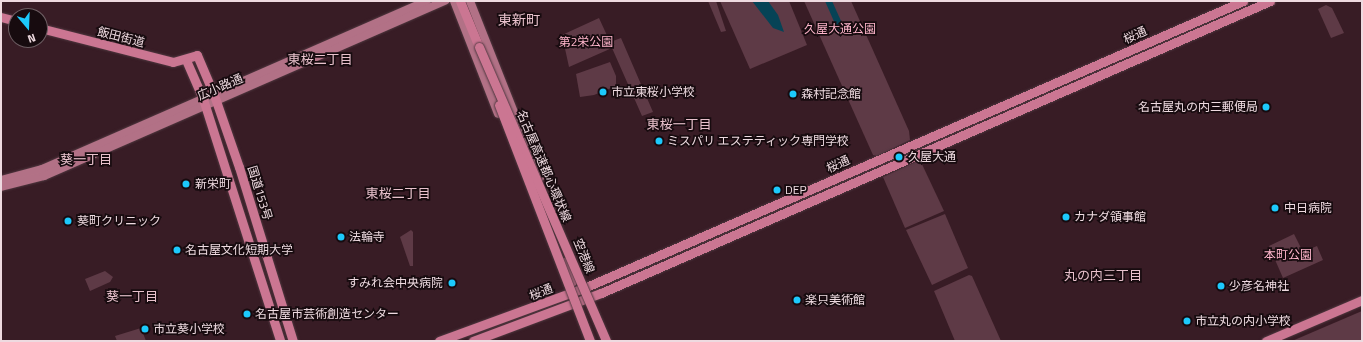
<!DOCTYPE html>
<html>
<head>
<meta charset="utf-8">
<style>
	body { margin:0 }
	#map { position:relative; width:1363px; height:342px; overflow:hidden; background:#381c25; font-family:"Titillium Web","Noto Sans JP",sans-serif }
	div>[style] { position:absolute }
	.green>* { inset:0; background:#5e3a46 }
	.water>* { inset:0; background:#064356 }
	.roads { filter:drop-shadow(0 0 1px #503840) drop-shadow(0 0 1px #503840) }
	.primary>* { height:8px; margin:-4px; padding:0 4px; transform-origin:4px; border-radius:4px; background:#b27186 }
	.highway>* { height:9px; margin:-4.5px; padding:0 4.5px; transform-origin:4.5px; border-radius:4.5px; background:#cb7692 }
	.bridges { filter:drop-shadow(0 0 1px #503840) drop-shadow(0 0 1px #503840) }
	.highway-bridge>* { height:9px; margin:-4.5px; padding:0 4.5px; transform-origin:4.5px; border-radius:4.5px; background:#cb7692 }
	.dots>* { width:11px; height:11px; translate:-50% -50%; box-sizing:border-box; border:2px solid #170b0f; border-radius:50% }
	span { translate:-50% -50%; white-space:nowrap; text-align:center; line-height:1.15; -webkit-text-stroke:3.5px #170b0f; paint-order:stroke }
	.park-label { font-size:12px; color:#feb5cb }
	.street-label { font-size:12px; color:#eedae0 }
	.poi-label { font-size:12px; color:#eedae0 }
	.left { translate:0 -50%; text-align:left }
	.right { translate:-100% -50%; text-align:right }
	.neighbourhood-label { font-size:13px; color:#e8c1cc }
	.quarter-label { font-size:14px; color:#e8c1cc }
	.frame { position:absolute; inset:0; border:2px solid #eedae0; pointer-events:none }
	.north { position:absolute; left:8px; top:8px; width:40px; height:40px; box-sizing:border-box; background:#170b0f; border:1px solid #6d5e63; border-radius:50%; rotate:161deg; font-size:11px; font-weight:700; line-height:16px; text-align:center; color:#eedae0 }
	.north::after { content:''; display:block; margin:auto; width:14px; height:18px; background:#1cc9fc; clip-path:polygon(50% 0,100% 100%,50% 72%,0 100%) }
</style>
</head>
<body>
<div id="map">
	<div class="green">
		<div style="clip-path:polygon(708px 1px,716px 1px,726px 31px,721px 32px)"></div>
		<div style="clip-path:polygon(720px 1px,789px 1px,807px 45px,750px 69px)"></div>
		<div style="clip-path:polygon(804px 1px,851px 1px,909px 131px,910px 140px,877px 156px,873px 155px)"></div>
		<div style="clip-path:polygon(1326px 5px,1332px 8px,1344px 33px,1331px 38px,1318px 9px)"></div>
		<div style="clip-path:polygon(599px 18px,610px 42px,621px 38px,653px 112px,642px 116px,612px 48px,569px 67px,562px 35px)"></div>
		<div style="clip-path:polygon(610px 62px,616px 76px,616px 86px,594px 95px,580px 97px,576px 74px)"></div>
		<div style="clip-path:polygon(920px 160px,944px 211px,905px 228px,883px 177px)"></div>
		<div style="clip-path:polygon(945px 214px,968px 268px,932px 285px,906px 230px)"></div>
		<div style="clip-path:polygon(411px 230px,413px 232px,413px 266px,410px 266px,400px 237px)"></div>
		<div style="clip-path:polygon(1294px 234px,1303px 252px,1317px 246px,1323px 260px,1283px 278px,1269px 246px)"></div>
		<div style="clip-path:polygon(105px 271px,113px 277px,110px 282px,90px 291px,85px 279px)"></div>
		<div style="clip-path:polygon(969px 275px,972px 276px,1001px 341px,955px 341px,934px 291px)"></div>
		<div style="clip-path:polygon(1362px 311px,1362px 341px,1292px 341px)"></div>
		<div style="clip-path:polygon(141px 328px,146px 341px,117px 341px,115px 336px)"></div>
	</div>
	<div class="water">
		<div style="clip-path:polygon(752px 1px,768px 1px,778px 15px,784px 32px,773px 28px)"></div>
		<div style="clip-path:polygon(825px 1px,832px 1px,846px 32px,840px 35px)"></div>
	</div>
	<div class="roads">
		<div class="primary">
			<div style="left:454px;top:1px;width:121px;rotate:68.7deg"></div>
			<div style="left:470px;top:1px;width:190px;rotate:68.4deg"></div>
			<div style="left:1px;top:180px;width:42px;rotate:-15deg"></div>
			<div style="left:42px;top:169px;width:420px;rotate:-23.6deg"></div>
			<div style="left:1px;top:187px;width:44px;rotate:-14.3deg"></div>
			<div style="left:44px;top:176px;width:438px;rotate:-23.6deg"></div>
		</div>
		<div class="highway">
			<div style="left:460px;top:1px;width:50px;rotate:67.6deg"></div>
			<div style="left:1px;top:17px;width:16px;rotate:15deg"></div>
			<div style="left:40px;top:28px;width:137px;rotate:14.3deg"></div>
			<div style="left:173px;top:62px;width:25px;rotate:-16deg"></div>
			<div style="left:197px;top:55px;width:43px;rotate:67deg"></div>
			<div style="left:214px;top:95px;width:76px;rotate:70.9deg"></div>
			<div style="left:239px;top:167px;width:182px;rotate:72.8deg"></div>
			<div style="left:186px;top:60px;width:43px;rotate:66.4deg"></div>
			<div style="left:203px;top:99px;width:254px;rotate:72.3deg"></div>
			<div style="left:564px;top:262px;width:21px;rotate:67deg"></div>
			<div style="left:439px;top:341px;width:154px;rotate:-20.1deg"></div>
			<div style="left:584px;top:288px;width:719px;rotate:-23.53deg"></div>
			<div style="left:473px;top:341px;width:137px;rotate:-20.6deg"></div>
			<div style="left:601px;top:293px;width:730px;rotate:-23.58deg"></div>
			<div style="left:1266px;top:341px;width:104px;rotate:-23.1deg"></div>
		</div>
	</div>
	<div class="bridges">
		<div class="highway-bridge">
			<div style="left:479px;top:47px;width:320px;rotate:66.6deg"></div>
			<div style="left:499px;top:105px;width:253px;rotate:68.9deg"></div>
		</div>
	</div>
	<div class="dots">
		<div style="left:603px;top:92px;background:#1cc9fc"></div>
		<div style="left:793px;top:94px;background:#1cc9fc"></div>
		<div style="left:1266px;top:107px;background:#1cc9fc"></div>
		<div style="left:659px;top:141px;background:#1cc9fc"></div>
		<div style="left:899px;top:157px;background:#1cc9fc"></div>
		<div style="left:186px;top:184px;background:#1cc9fc"></div>
		<div style="left:777px;top:190px;background:#1cc9fc"></div>
		<div style="left:1275px;top:208px;background:#1cc9fc"></div>
		<div style="left:1066px;top:217px;background:#1cc9fc"></div>
		<div style="left:68px;top:221px;background:#1cc9fc"></div>
		<div style="left:341px;top:237px;background:#1cc9fc"></div>
		<div style="left:177px;top:250px;background:#1cc9fc"></div>
		<div style="left:452px;top:283px;background:#1cc9fc"></div>
		<div style="left:1221px;top:286px;background:#1cc9fc"></div>
		<div style="left:797px;top:300px;background:#1cc9fc"></div>
		<div style="left:247px;top:314px;background:#1cc9fc"></div>
		<div style="left:1187px;top:321px;background:#1cc9fc"></div>
		<div style="left:145px;top:329px;background:#1cc9fc"></div>
	</div>
	<div class="park-label">
		<span style="left:840px;top:29px">久屋大通公園</span>
		<span style="left:586px;top:42px">第2栄公園</span>
		<span style="left:1288px;top:255px">本町公園</span>
	</div>
	<div class="street-label">
		<span style="left:1135px;top:35px;rotate:-24deg">桜通</span>
		<span style="left:121px;top:37px;rotate:14deg">飯田街道</span>
		<span style="left:220px;top:87px;rotate:-23deg">広小路通</span>
		<span style="left:838px;top:164px;rotate:-24deg">桜通</span>
		<span style="left:544px;top:166px;rotate:67deg">名古屋高速都心環状線</span>
		<span style="left:260px;top:193px;rotate:73deg">国道153号</span>
		<span style="left:584px;top:256px;rotate:68deg">空港線</span>
		<span style="left:541px;top:292px;rotate:-21deg">桜通</span>
	</div>
	<div class="poi-label">
		<span class="left" style="left:611px;top:92px">市立東桜小学校</span>
		<span class="left" style="left:801px;top:94px">森村記念館</span>
		<span class="right" style="left:1258px;top:107px">名古屋丸の内三郵便局</span>
		<span class="left" style="left:667px;top:141px">ミスパリ エステティック専門学校</span>
		<span class="left" style="left:908px;top:157px">久屋大通</span>
		<span class="left" style="left:195px;top:184px">新栄町</span>
		<span class="left" style="left:785px;top:190px">DEP</span>
		<span class="left" style="left:1284px;top:208px">中日病院</span>
		<span class="left" style="left:1074px;top:217px">カナダ領事館</span>
		<span class="left" style="left:77px;top:221px">葵町クリニック</span>
		<span class="left" style="left:349px;top:237px">法輪寺</span>
		<span class="left" style="left:185px;top:250px">名古屋文化短期大学</span>
		<span class="right" style="left:443px;top:283px">すみれ会中央病院</span>
		<span class="left" style="left:1229px;top:286px">少彦名神社</span>
		<span class="left" style="left:805px;top:300px">楽只美術館</span>
		<span class="left" style="left:255px;top:314px">名古屋市芸術創造センター</span>
		<span class="left" style="left:1195px;top:321px">市立丸の内小学校</span>
		<span class="left" style="left:153px;top:329px">市立葵小学校</span>
	</div>
	<div class="neighbourhood-label">
		<span style="left:320px;top:59px">東桜二丁目</span>
		<span style="left:679px;top:124px">東桜一丁目</span>
		<span style="left:86px;top:159px">葵一丁目</span>
		<span style="left:398px;top:193px">東桜二丁目</span>
		<span style="left:1103px;top:275px">丸の内三丁目</span>
		<span style="left:132px;top:296px">葵一丁目</span>
	</div>
	<div class="quarter-label">
		<span style="left:519px;top:20px">東新町</span>
	</div>
	<div class="frame"></div>
	<div class="north">N</div>
</div>
</body>
</html>
